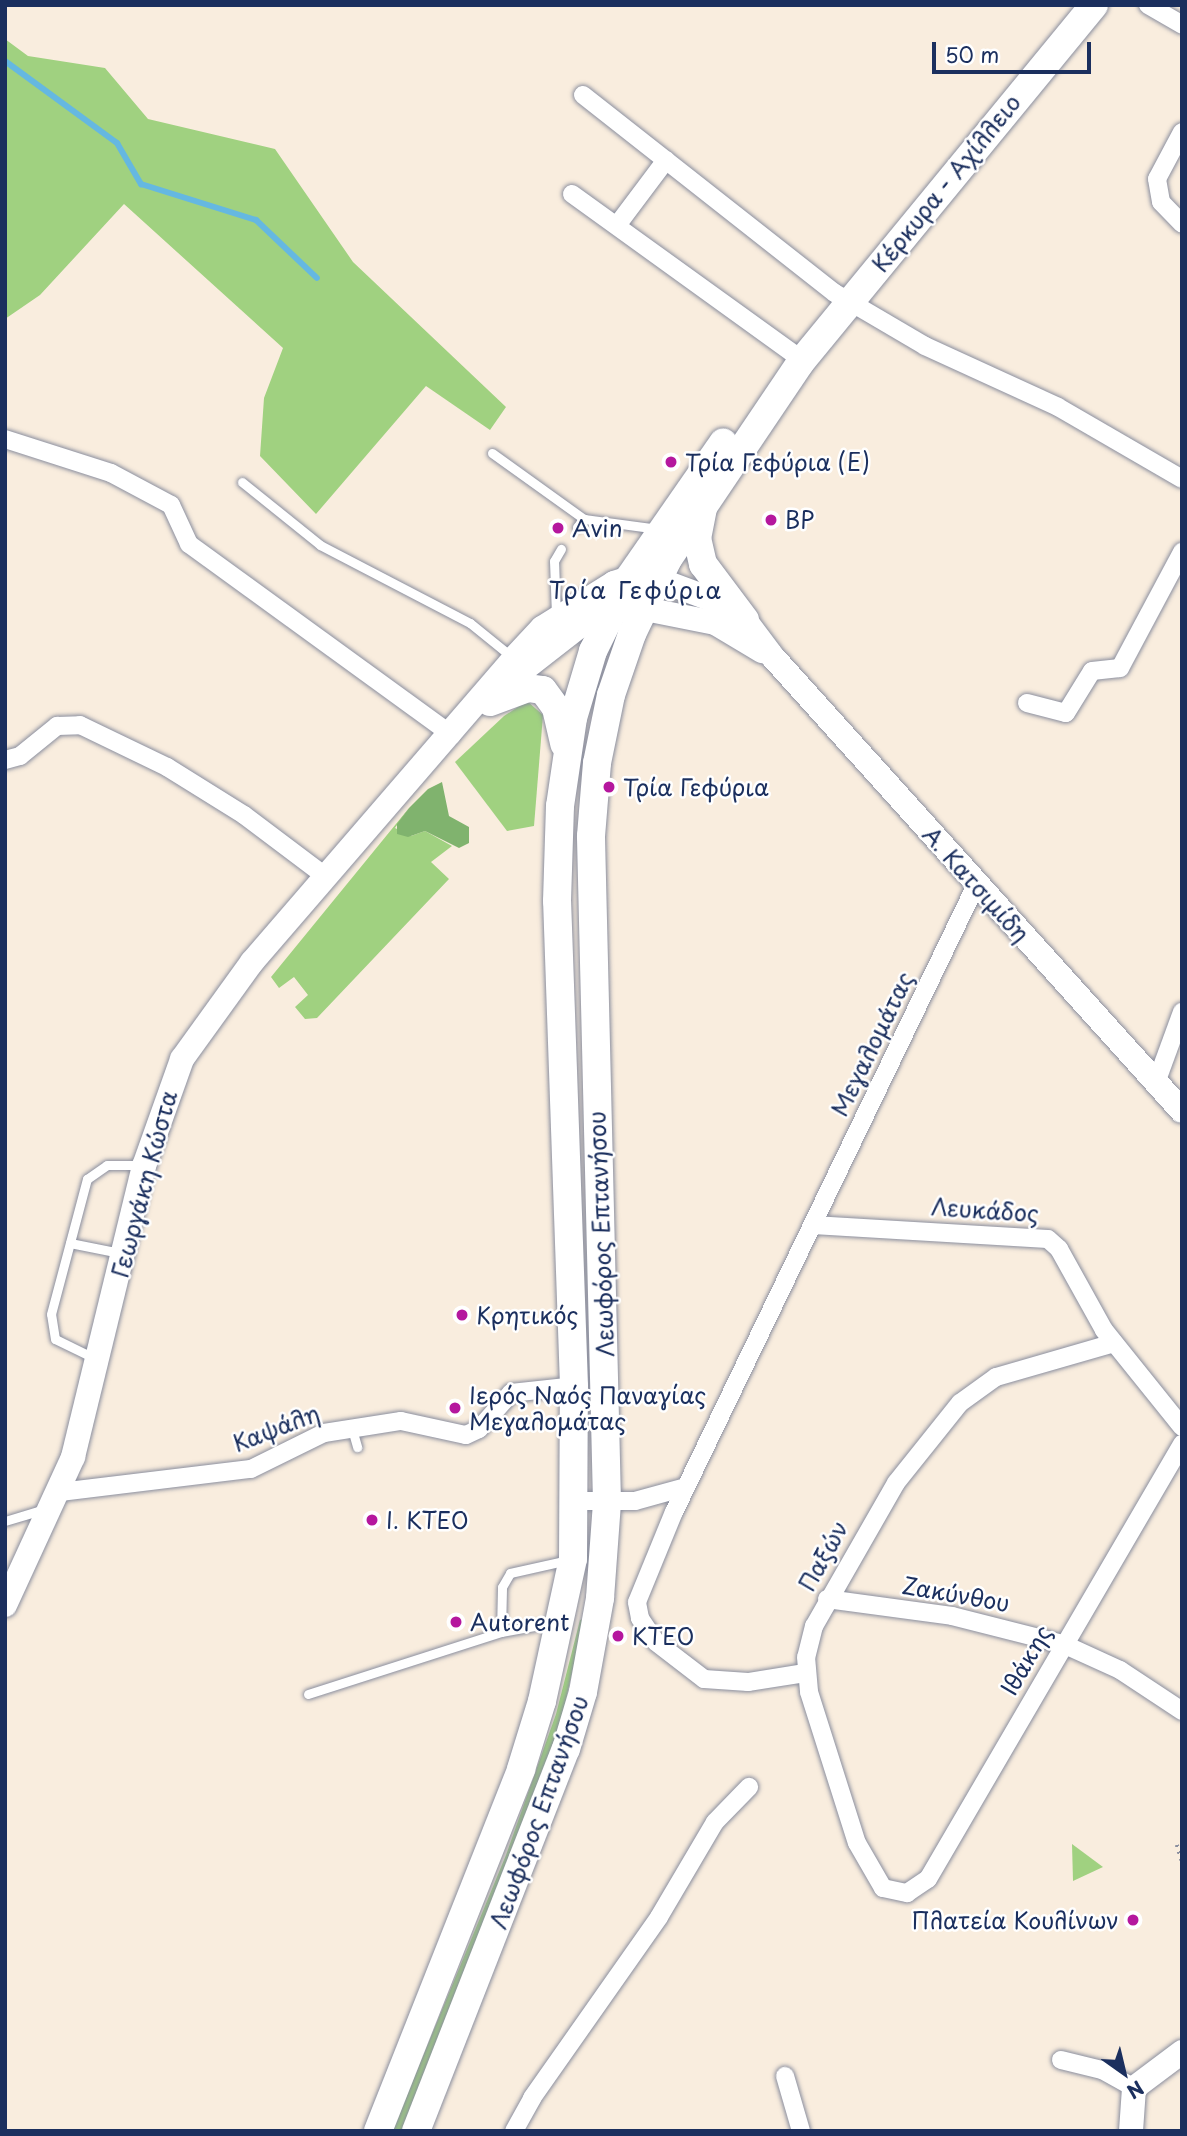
<!DOCTYPE html>
<html>
<head>
<meta charset="utf-8">
<style>
	body { margin:0 }
	#map { position:relative; width:1187px; height:2136px; overflow:hidden; background:#f9edde; font-family:"Playpen Sans",sans-serif }
	div>[style] { position:absolute }
	.green>* { inset:0; background:#a0d180 }
	.forest>* { inset:0; background:#80b36e }
	.stream>* { height:6px; margin:-3px; padding:0 3px; transform-origin:3px; border-radius:3px; background:#65b8e1 }
	.path>* { height:3.5px; margin-top:-1.75px; transform-origin:0; background:repeating-linear-gradient(90deg,#8a8e9e 0 2px,transparent 0 7px) }
	.roads { filter:drop-shadow(0 0 2px #8a8e9e) drop-shadow(0 0 2px #8a8e9e) }
	.lane>* { height:9px; margin:-4.5px; padding:0 4.5px; transform-origin:4.5px; border-radius:4.5px; background:#fff }
	.street>* { height:18px; margin:-9px; padding:0 9px; transform-origin:9px; border-radius:9px; background:#fff }
	.secondary>* { height:24px; margin:-12px; padding:0 12px; transform-origin:12px; border-radius:12px; background:#fff }
	.primary>* { height:28px; margin:-14px; padding:0 14px; transform-origin:14px; border-radius:14px; background:#fff }
	.dots>* { width:19px; height:19px; translate:-50% -50%; box-sizing:border-box; border:4px solid #fff; border-radius:50% }
	span { translate:-50% -50%; white-space:nowrap; text-align:center; line-height:1.15; -webkit-text-stroke:5px #fff; paint-order:stroke }
	.street-label { font-size:23px; color:#1b2f5e }
	.poi-label { font-size:23px; color:#1b2f5e }
	.left { translate:0 -50%; text-align:left }
	.right { translate:-100% -50%; text-align:right }
	.neighbourhood-label { font-size:24px; color:#1b2f5e; letter-spacing:2px }
	.frame { position:absolute; inset:0; border:7px solid #1b2f5e; pointer-events:none }
	.north { position:absolute; left:1089px; top:2038px; width:70px; height:70px; -webkit-text-stroke:5px #fff; paint-order:stroke; rotate:146deg; font-size:19px; font-weight:700; line-height:28px; text-align:center; color:#1b2f5e }
	.north::after { content:''; display:block; margin:auto; width:24px; height:32px; background:#1b2f5e; clip-path:polygon(50% 0,100% 100%,50% 72%,0 100%) }
	.scale { position:absolute; left:932px; top:42px; width:159px; height:32px; box-sizing:border-box; border:4px solid #1b2f5e; border-top:0; padding-left:9px; font-size:21px; line-height:24px; white-space:nowrap; color:#1b2f5e; -webkit-text-stroke:5px #fff; paint-order:stroke }
</style>
</head>
<body>
<div id="map">
	<div class="green">
		<div style="clip-path:polygon(5px 39px,28px 56px,105px 68px,148px 119px,275px 149px,353px 262px,506px 407px,490px 430px,426px 386px,316px 514px,260px 456px,264px 398px,283px 348px,124px 204px,40px 295px,5px 319px)"></div>
		<div style="clip-path:polygon(527px 701px,543px 715px,534px 826px,507px 831px,455px 762px,504px 716px)"></div>
		<div style="clip-path:polygon(409px 808px,395px 828px,411px 836px,425px 831px,452px 846px,431px 862px,449px 879px,317px 1018px,305px 1019px,295px 1007px,308px 995px,294px 977px,279px 988px,271px 977px)"></div>
		<div style="clip-path:polygon(584px 1619px,559px 1731px,495px 1911px,402px 2131px,392px 2131px,506px 1855px,556px 1714px,580px 1620px)"></div>
		<div style="clip-path:polygon(1072px 1844px,1103px 1867px,1073px 1881px)"></div>
	</div>
	<div class="forest">
		<div style="clip-path:polygon(442px 782px,449px 816px,469px 827px,469px 843px,459px 848px,425px 831px,408px 837px,397px 834px,397px 824px,409px 808px,428px 789px)"></div>
	</div>
	<div class="stream">
		<div style="left:5px;top:61px;width:139px;rotate:36.2deg"></div>
		<div style="left:117px;top:143px;width:48px;rotate:59.7deg"></div>
		<div style="left:141px;top:184px;width:121px;rotate:17.4deg"></div>
		<div style="left:256px;top:220px;width:84px;rotate:43.6deg"></div>
	</div>
	<div class="path">
		<div style="left:1177px;top:1845px;width:17px;rotate:73deg"></div>
	</div>
	<div class="roads">
		<div class="lane">
			<div style="left:492px;top:453px;width:113px;rotate:35.7deg"></div>
			<div style="left:242px;top:482px;width:100px;rotate:38.9deg"></div>
			<div style="left:320px;top:545px;width:169px;rotate:27.5deg"></div>
			<div style="left:470px;top:623px;width:54px;rotate:39deg"></div>
			<div style="left:577px;top:527px;width:11px;rotate:-49deg"></div>
			<div style="left:584px;top:519px;width:75px;rotate:7.7deg"></div>
			<div style="left:556px;top:615px;width:54px;rotate:-92.1deg"></div>
			<div style="left:554px;top:561px;width:14px;rotate:-60deg"></div>
			<div style="left:70px;top:1243px;width:51px;rotate:11.3deg"></div>
			<div style="left:94px;top:1358px;width:43px;rotate:-154deg"></div>
			<div style="left:55px;top:1339px;width:25px;rotate:-99deg"></div>
			<div style="left:51px;top:1314px;width:140px;rotate:-75.1deg"></div>
			<div style="left:87px;top:1179px;width:24px;rotate:-35deg"></div>
			<div style="left:107px;top:1165px;width:35px"></div>
			<div style="left:352px;top:1429px;width:19px;rotate:74deg"></div>
			<div style="left:5px;top:1521px;width:42px;rotate:-16.7deg"></div>
			<div style="left:501px;top:1632px;width:45px;rotate:-88.7deg"></div>
			<div style="left:502px;top:1587px;width:16px;rotate:-60deg"></div>
			<div style="left:510px;top:1573px;width:59px;rotate:-12.6deg"></div>
			<div style="left:308px;top:1694px;width:203px;rotate:-17.8deg"></div>
			<div style="left:501px;top:1632px;width:56px;rotate:-10.3deg"></div>
		</div>
		<div class="street">
			<div style="left:1148px;top:5px;width:39px;rotate:30deg"></div>
			<div style="left:583px;top:95px;width:320px;rotate:38.2deg"></div>
			<div style="left:835px;top:293px;width:104px;rotate:30.5deg"></div>
			<div style="left:925px;top:346px;width:146px;rotate:24.6deg"></div>
			<div style="left:1058px;top:407px;width:143px;rotate:30.1deg"></div>
			<div style="left:1182px;top:132px;width:53px;rotate:118deg"></div>
			<div style="left:1157px;top:179px;width:23px;rotate:80deg"></div>
			<div style="left:1161px;top:202px;width:30px;rotate:46deg"></div>
			<div style="left:572px;top:194px;width:284px;rotate:35.8deg"></div>
			<div style="left:618px;top:224px;width:80px;rotate:-53.1deg"></div>
			<div style="left:5px;top:439px;width:111px;rotate:17.8deg"></div>
			<div style="left:111px;top:473px;width:68px;rotate:28.1deg"></div>
			<div style="left:171px;top:505px;width:43px;rotate:65.2deg"></div>
			<div style="left:189px;top:544px;width:325px;rotate:36deg"></div>
			<div style="left:1027px;top:703px;width:40px;rotate:14.4deg"></div>
			<div style="left:1066px;top:713px;width:49px;rotate:-58.2deg"></div>
			<div style="left:1092px;top:671px;width:28px;rotate:-6deg"></div>
			<div style="left:1120px;top:668px;width:132px;rotate:-61.9deg"></div>
			<div style="left:5px;top:760px;width:16px;rotate:-15deg"></div>
			<div style="left:20px;top:756px;width:48px;rotate:-39deg"></div>
			<div style="left:57px;top:726px;width:23px;rotate:-2deg"></div>
			<div style="left:80px;top:725px;width:97px;rotate:25.8deg"></div>
			<div style="left:167px;top:767px;width:91px;rotate:31.9deg"></div>
			<div style="left:244px;top:815px;width:101px;rotate:37deg"></div>
			<div style="left:1156px;top:1083px;width:76px;rotate:-69.9deg"></div>
			<div style="left:813px;top:1225px;width:235px;rotate:3.4deg"></div>
			<div style="left:1048px;top:1239px;width:15px;rotate:42deg"></div>
			<div style="left:1059px;top:1249px;width:93px;rotate:60.9deg"></div>
			<div style="left:1104px;top:1330px;width:124px;rotate:51.2deg"></div>
			<div style="left:1114px;top:1343px;width:123px;rotate:163.9deg"></div>
			<div style="left:996px;top:1377px;width:44px;rotate:144.2deg"></div>
			<div style="left:960px;top:1403px;width:102px;rotate:128.7deg"></div>
			<div style="left:896px;top:1483px;width:165px;rotate:119.8deg"></div>
			<div style="left:814px;top:1626px;width:32px;rotate:104deg"></div>
			<div style="left:806px;top:1657px;width:35px;rotate:85deg"></div>
			<div style="left:809px;top:1692px;width:158px;rotate:72.4deg"></div>
			<div style="left:857px;top:1843px;width:52px;rotate:60deg"></div>
			<div style="left:883px;top:1888px;width:25px;rotate:12deg"></div>
			<div style="left:907px;top:1893px;width:25px;rotate:-34deg"></div>
			<div style="left:928px;top:1879px;width:504px;rotate:-59.72deg"></div>
			<div style="left:60px;top:1492px;width:192px;rotate:-6.9deg"></div>
			<div style="left:251px;top:1469px;width:81px;rotate:-26.3deg"></div>
			<div style="left:324px;top:1433px;width:78px;rotate:-8.9deg"></div>
			<div style="left:401px;top:1421px;width:66px;rotate:12.2deg"></div>
			<div style="left:466px;top:1435px;width:14px;rotate:-25deg"></div>
			<div style="left:479px;top:1429px;width:48px;rotate:-48.4deg"></div>
			<div style="left:511px;top:1393px;width:63px;rotate:-6.3deg"></div>
			<div style="left:575px;top:1501px;width:60px"></div>
			<div style="left:635px;top:1501px;width:53px;rotate:-15.4deg"></div>
			<div style="left:827px;top:1599px;width:126px;rotate:7.7deg"></div>
			<div style="left:952px;top:1616px;width:114px;rotate:14.2deg"></div>
			<div style="left:1063px;top:1644px;width:63px;rotate:24.5deg"></div>
			<div style="left:1120px;top:1670px;width:74px;rotate:33.5deg"></div>
			<div style="left:805px;top:1673px;width:58px;rotate:171deg"></div>
			<div style="left:748px;top:1682px;width:44px;rotate:-176.1deg"></div>
			<div style="left:704px;top:1679px;width:61px;rotate:-142.4deg"></div>
			<div style="left:656px;top:1642px;width:29px;rotate:-124deg"></div>
			<div style="left:640px;top:1618px;width:16px;rotate:-101deg"></div>
			<div style="left:637px;top:1602px;width:97px;rotate:-67.7deg"></div>
			<div style="left:674px;top:1512px;width:696px;rotate:-64.28deg"></div>
			<div style="left:1061px;top:2060px;width:42px;rotate:13.7deg"></div>
			<div style="left:1102px;top:2070px;width:37px;rotate:29deg"></div>
			<div style="left:785px;top:2076px;width:57px;rotate:73.8deg"></div>
			<div style="left:514px;top:2131px;width:38px;rotate:-61deg"></div>
			<div style="left:532px;top:2098px;width:221px;rotate:-54.9deg"></div>
			<div style="left:659px;top:1917px;width:110px;rotate:-59.5deg"></div>
			<div style="left:715px;top:1822px;width:49px;rotate:-45.8deg"></div>
		</div>
		<div class="secondary">
			<div style="left:518px;top:674px;width:91px;rotate:-37.9deg"></div>
			<div style="left:590px;top:618px;width:42px;rotate:-16.7deg"></div>
			<div style="left:630px;top:606px;width:87px;rotate:11.3deg"></div>
			<div style="left:715px;top:623px;width:55px;rotate:30.8deg"></div>
			<div style="left:5px;top:1605px;width:163px;rotate:-65.3deg"></div>
			<div style="left:73px;top:1457px;width:300px;rotate:-76.3deg"></div>
			<div style="left:144px;top:1166px;width:114px;rotate:-70.4deg"></div>
			<div style="left:182px;top:1059px;width:120px;rotate:-54.2deg"></div>
			<div style="left:252px;top:962px;width:401px;rotate:-49.2deg"></div>
			<div style="left:514px;top:658px;width:41px;rotate:-47deg"></div>
			<div style="left:542px;top:628px;width:85px;rotate:-32deg"></div>
			<div style="left:614px;top:583px;width:19px;rotate:-18deg"></div>
			<div style="left:632px;top:577px;width:25px;rotate:5deg"></div>
			<div style="left:657px;top:579px;width:72px;rotate:20.5deg"></div>
			<div style="left:724px;top:604px;width:26px;rotate:37deg"></div>
			<div style="left:745px;top:620px;width:45px;rotate:53.1deg"></div>
			<div style="left:772px;top:656px;width:612px;rotate:47.98deg"></div>
			<div style="left:1131px;top:2131px;width:43px;rotate:-86deg"></div>
			<div style="left:1134px;top:2088px;width:60px;rotate:-36.9deg"></div>
		</div>
		<div class="primary">
			<div style="left:703px;top:508px;width:31px;rotate:101deg"></div>
			<div style="left:697px;top:538px;width:27px;rotate:77deg"></div>
			<div style="left:703px;top:564px;width:70px;rotate:53.1deg"></div>
			<div style="left:490px;top:702px;width:40px;rotate:-20.2deg"></div>
			<div style="left:528px;top:688px;width:15px;rotate:8deg"></div>
			<div style="left:543px;top:690px;width:22px;rotate:54deg"></div>
			<div style="left:556px;top:708px;width:37px;rotate:77deg"></div>
			<div style="left:378px;top:2131px;width:389px;rotate:-68.4deg"></div>
			<div style="left:521px;top:1769px;width:71px;rotate:-72.8deg"></div>
			<div style="left:542px;top:1701px;width:145px;rotate:-77.7deg"></div>
			<div style="left:573px;top:1559px;width:173px;rotate:-89.7deg"></div>
			<div style="left:574px;top:1386px;width:485px;rotate:-92deg"></div>
			<div style="left:557px;top:901px;width:95px;rotate:-88.2deg"></div>
			<div style="left:560px;top:806px;width:89px;rotate:-81.6deg"></div>
			<div style="left:573px;top:718px;width:70px;rotate:-73.4deg"></div>
			<div style="left:593px;top:651px;width:81px;rotate:-63.7deg"></div>
			<div style="left:629px;top:578px;width:165px;rotate:-55.2deg"></div>
			<div style="left:416px;top:2131px;width:410px;rotate:-68.6deg"></div>
			<div style="left:566px;top:1749px;width:59px;rotate:-73.4deg"></div>
			<div style="left:583px;top:1692px;width:96px;rotate:-79.7deg"></div>
			<div style="left:600px;top:1598px;width:96px;rotate:-85.8deg"></div>
			<div style="left:607px;top:1502px;width:666px;rotate:-91.38deg"></div>
			<div style="left:591px;top:836px;width:73px;rotate:-85.3deg"></div>
			<div style="left:597px;top:763px;width:69px;rotate:-78.4deg"></div>
			<div style="left:611px;top:695px;width:65px;rotate:-71deg"></div>
			<div style="left:632px;top:634px;width:83px;rotate:-64.4deg"></div>
			<div style="left:668px;top:559px;width:236px;rotate:-56deg"></div>
			<div style="left:800px;top:363px;width:463px;rotate:-50.6deg"></div>
		</div>
	</div>
	<div class="dots">
		<div style="left:671px;top:462px;background:#b5179e"></div>
		<div style="left:771px;top:520px;background:#b5179e"></div>
		<div style="left:558px;top:528px;background:#b5179e"></div>
		<div style="left:609px;top:787px;background:#b5179e"></div>
		<div style="left:462px;top:1315px;background:#b5179e"></div>
		<div style="left:455px;top:1408px;background:#b5179e"></div>
		<div style="left:372px;top:1520px;background:#b5179e"></div>
		<div style="left:456px;top:1622px;background:#b5179e"></div>
		<div style="left:618px;top:1636px;background:#b5179e"></div>
		<div style="left:1133px;top:1920px;background:#b5179e"></div>
	</div>
	<div class="street-label">
		<span style="left:946px;top:183px;rotate:-51deg">Κέρκυρα - Αχίλλειο</span>
		<span style="left:976px;top:884px;rotate:48deg">Α. Κατσιμίδη</span>
		<span style="left:872px;top:1044px;rotate:-64deg">Μεγαλομάτας</span>
		<span style="left:144px;top:1184px;rotate:-75deg">Γεωργάκη Κώστα</span>
		<span style="left:985px;top:1210px;rotate:4deg">Λευκάδος</span>
		<span style="left:601px;top:1234px;rotate:-92deg">Λεωφόρος Επτανήσου</span>
		<span style="left:276px;top:1428px;rotate:-21deg">Καψάλη</span>
		<span style="left:823px;top:1556px;rotate:-61deg">Παξών</span>
		<span style="left:956px;top:1594px;rotate:10deg">Ζακύνθου</span>
		<span style="left:1026px;top:1660px;rotate:-60deg">Ιθάκης</span>
		<span style="left:539px;top:1812px;rotate:-70deg">Λεωφόρος Επτανήσου</span>
	</div>
	<div class="poi-label">
		<span class="left" style="left:685px;top:462px">Τρία Γεφύρια (E)</span>
		<span class="left" style="left:785px;top:520px">BP</span>
		<span class="left" style="left:572px;top:528px">Avin</span>
		<span class="left" style="left:623px;top:787px">Τρία Γεφύρια</span>
		<span class="left" style="left:476px;top:1315px">Κρητικός</span>
		<span class="left" style="left:469px;top:1408px">Ιερός Ναός Παναγίας<br>Μεγαλομάτας</span>
		<span class="left" style="left:386px;top:1520px">Ι. ΚΤΕΟ</span>
		<span class="left" style="left:470px;top:1622px">Autorent</span>
		<span class="left" style="left:632px;top:1636px">ΚΤΕΟ</span>
		<span class="right" style="left:1119px;top:1920px">Πλατεία Κουλίνων</span>
	</div>
	<div class="neighbourhood-label">
		<span style="left:636px;top:590px">Τρία Γεφύρια</span>
	</div>
	<div class="frame"></div>
	<div class="north">N</div>
	<div class="scale">50 m</div>
</div>
</body>
</html>
